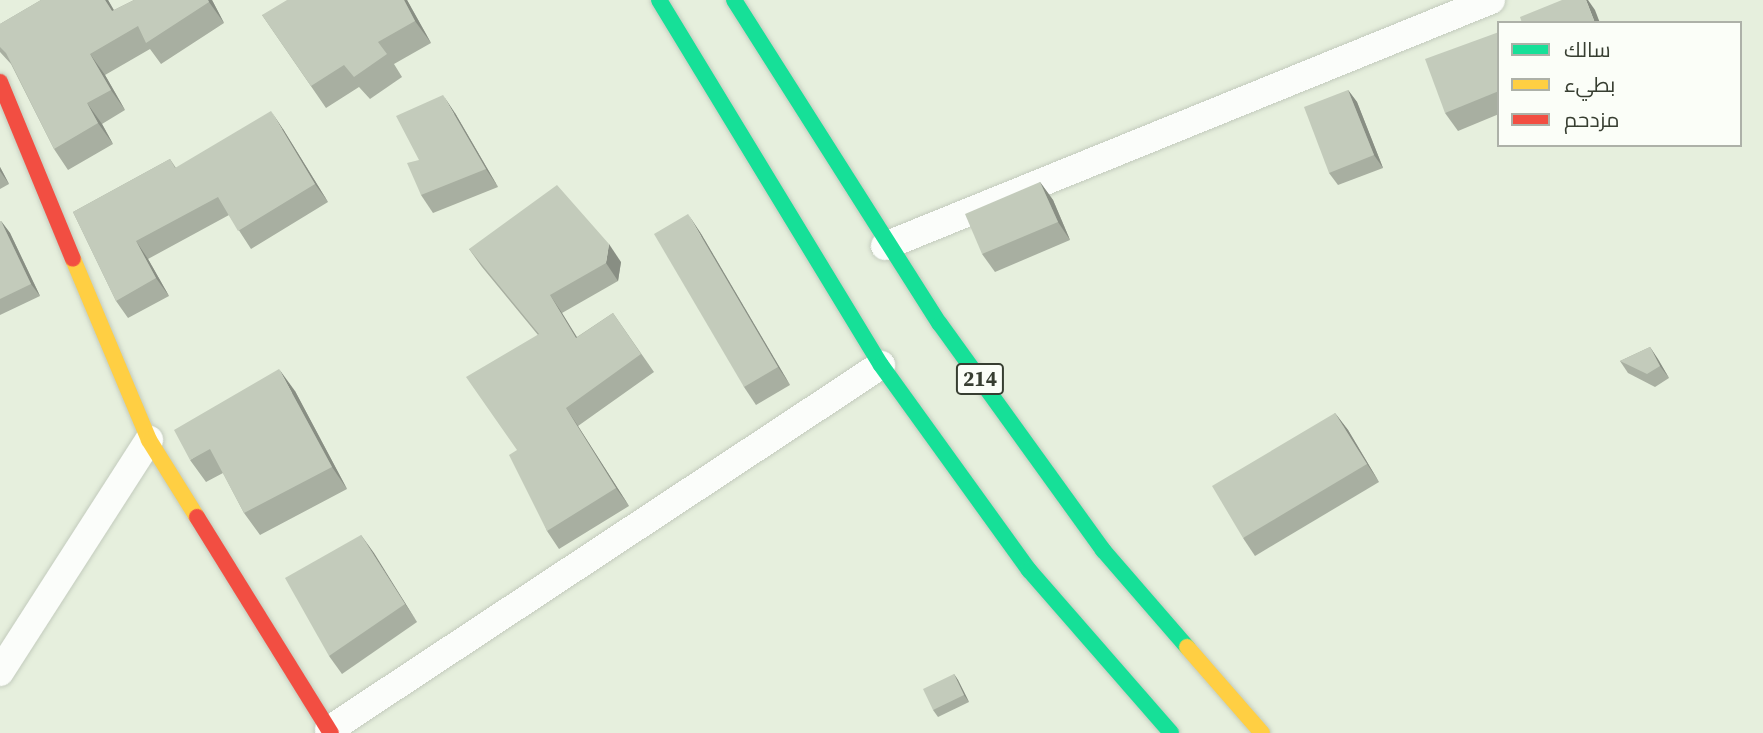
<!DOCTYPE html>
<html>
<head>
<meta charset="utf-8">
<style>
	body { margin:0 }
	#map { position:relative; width:1763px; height:733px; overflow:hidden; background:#e6efdd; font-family:"Source Serif 4",Cairo,serif }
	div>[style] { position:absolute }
	.roads { filter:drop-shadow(0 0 2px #c3cbbd) drop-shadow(0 0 2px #c3cbbd) }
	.street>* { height:28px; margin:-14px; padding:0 14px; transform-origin:14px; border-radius:14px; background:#fbfdfa }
	.fast>* { height:16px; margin:-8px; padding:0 8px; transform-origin:8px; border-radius:8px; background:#16e098 }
	.slow>* { height:16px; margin:-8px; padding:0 8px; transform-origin:8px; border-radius:8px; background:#ffcf43 }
	.jam>* { height:16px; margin:-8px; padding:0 8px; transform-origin:8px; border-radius:8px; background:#f24e42 }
	.wall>* { inset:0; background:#a8afa1 }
	.shaded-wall>* { inset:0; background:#888e83 }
	.building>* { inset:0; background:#c3cbbb }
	span { translate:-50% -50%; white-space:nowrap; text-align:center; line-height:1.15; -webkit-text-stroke:5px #fbfef8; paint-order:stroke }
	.shield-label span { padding:2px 5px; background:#fbfef8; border:2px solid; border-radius:5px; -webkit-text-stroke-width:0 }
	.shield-label { font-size:21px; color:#373e31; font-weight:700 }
	.legend { position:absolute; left:1497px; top:21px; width:245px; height:126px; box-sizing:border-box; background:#fbfef8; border:2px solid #adb1a8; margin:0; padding:9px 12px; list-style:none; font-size:21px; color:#373e31 }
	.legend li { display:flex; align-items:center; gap:14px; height:35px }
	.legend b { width:35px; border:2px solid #adb1a8 }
</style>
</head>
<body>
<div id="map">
	<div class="roads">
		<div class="street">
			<div style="left:885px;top:246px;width:654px;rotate:-22.09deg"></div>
			<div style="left:0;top:672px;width:276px;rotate:-57.3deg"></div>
			<div style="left:329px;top:730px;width:662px;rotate:-33.47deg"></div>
		</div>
		<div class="fast">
			<div style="left:659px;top:0;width:427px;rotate:58.7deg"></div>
			<div style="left:881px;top:365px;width:253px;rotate:54.2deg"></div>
			<div style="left:1029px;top:570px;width:216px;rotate:48.9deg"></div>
			<div style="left:734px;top:0;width:384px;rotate:57.6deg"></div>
			<div style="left:940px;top:324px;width:279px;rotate:54.2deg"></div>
			<div style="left:1103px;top:550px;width:128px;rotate:49.1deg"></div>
		</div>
		<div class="slow">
			<div style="left:73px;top:259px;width:196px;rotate:67.2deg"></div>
			<div style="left:149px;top:440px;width:91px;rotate:58.1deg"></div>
			<div style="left:1187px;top:647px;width:114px;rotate:48.9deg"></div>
		</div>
		<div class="jam">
			<div style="left:0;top:82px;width:191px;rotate:67.6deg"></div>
			<div style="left:197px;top:517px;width:254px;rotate:58.2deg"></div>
		</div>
	</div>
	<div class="wall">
		<div style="clip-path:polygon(41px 0,108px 0,114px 10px,134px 0,212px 0,224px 23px,161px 64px,150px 49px,105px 75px,125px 110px,102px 124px,113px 144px,68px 170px,54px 149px,11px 64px,0 52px,0 24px)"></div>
		<div style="clip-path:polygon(407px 0,431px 43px,394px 64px,402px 77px,370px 99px,359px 87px,326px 108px,262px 15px)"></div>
		<div style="clip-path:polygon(1499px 32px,1499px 114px,1458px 131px,1445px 113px)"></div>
		<div style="clip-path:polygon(1348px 90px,1357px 102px,1383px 168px,1338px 185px,1329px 173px)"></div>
		<div style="clip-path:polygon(455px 113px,498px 187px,433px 213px,421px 195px,419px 160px)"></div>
		<div style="clip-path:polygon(283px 129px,328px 202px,251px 249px,229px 215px,148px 259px,169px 296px,128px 318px,116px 301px,73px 212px,170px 159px,176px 168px)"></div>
		<div style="clip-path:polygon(0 167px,9px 184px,0 189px)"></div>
		<div style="clip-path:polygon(1040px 182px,1053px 200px,1070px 240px,995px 272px,982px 254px)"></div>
		<div style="clip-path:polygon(0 221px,1px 221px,10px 233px,40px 296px,0 315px)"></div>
		<div style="clip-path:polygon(700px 232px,790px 385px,756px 405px,744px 387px)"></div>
		<div style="clip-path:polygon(469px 249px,621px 262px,618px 281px,562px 313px,577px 337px,613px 313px,654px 372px,578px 426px,629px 506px,559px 549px,547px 531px,517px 450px,538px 335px,482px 267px)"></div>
		<div style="clip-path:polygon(1650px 347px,1669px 378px,1655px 387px,1628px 373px,1620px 361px)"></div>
		<div style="clip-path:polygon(295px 391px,347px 489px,260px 535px,244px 513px,223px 473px,206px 482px,190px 460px)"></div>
		<div style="clip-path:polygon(1335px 413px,1348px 430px,1379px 482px,1255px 556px,1243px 538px)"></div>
		<div style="clip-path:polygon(361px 535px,417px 622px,342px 674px,329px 656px)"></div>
		<div style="clip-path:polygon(954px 674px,958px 680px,969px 702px,938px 717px,933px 710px)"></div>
	</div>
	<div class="shaded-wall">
		<div style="clip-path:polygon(105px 0,108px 0,126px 32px,112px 11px)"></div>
		<div style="clip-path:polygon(208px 0,212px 0,224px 23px,209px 2px)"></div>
		<div style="clip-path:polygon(404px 0,407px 0,431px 43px,415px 21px)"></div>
		<div style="clip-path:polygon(1586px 0,1588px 0,1595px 10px,1600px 23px,1595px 23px)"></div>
		<div style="clip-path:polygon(90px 54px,105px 75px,125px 110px,111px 90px)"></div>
		<div style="clip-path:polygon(1348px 90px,1357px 102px,1383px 168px,1374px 155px)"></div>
		<div style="clip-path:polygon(443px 95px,455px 113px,498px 187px,486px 169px)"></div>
		<div style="clip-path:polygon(87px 103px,102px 124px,113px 144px,98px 123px)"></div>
		<div style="clip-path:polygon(271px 111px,283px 129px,328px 202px,315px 184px)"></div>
		<div style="clip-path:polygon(0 167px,9px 184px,0 171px)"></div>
		<div style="clip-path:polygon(1040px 182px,1053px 200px,1070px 240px,1058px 222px)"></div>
		<div style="clip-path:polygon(688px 214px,700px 232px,790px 385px,778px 367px)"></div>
		<div style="clip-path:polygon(1px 221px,10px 233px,40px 296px,31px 284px)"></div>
		<div style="clip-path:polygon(136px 241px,148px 259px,169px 296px,156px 278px)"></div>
		<div style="clip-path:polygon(609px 244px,621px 262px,618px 281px,606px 263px)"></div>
		<div style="clip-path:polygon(550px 295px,562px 313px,588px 356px,576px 338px)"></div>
		<div style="clip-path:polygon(1650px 347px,1658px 359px,1669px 378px,1660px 366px)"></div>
		<div style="clip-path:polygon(279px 369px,295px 391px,347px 489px,332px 467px)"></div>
		<div style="clip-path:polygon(566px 408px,578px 426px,629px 506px,616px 488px)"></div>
		<div style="clip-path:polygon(1335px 413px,1348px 430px,1379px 482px,1367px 464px)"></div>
		<div style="clip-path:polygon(361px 535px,374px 553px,417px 622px,405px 604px)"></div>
		<div style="clip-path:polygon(954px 674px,958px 680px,969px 702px,964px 695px)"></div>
	</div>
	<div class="building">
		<div style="clip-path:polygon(41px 0,105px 0,112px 11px,134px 0,208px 0,209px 2px,146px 43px,138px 26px,90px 54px,111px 90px,87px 103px,98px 123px,54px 149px,6px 53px,0 47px,0 24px)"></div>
		<div style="clip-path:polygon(287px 0,404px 0,415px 21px,378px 42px,387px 54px,354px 77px,344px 65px,311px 86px,262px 15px)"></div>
		<div style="clip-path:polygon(1562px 0,1586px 0,1595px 23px,1522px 23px,1520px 17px)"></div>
		<div style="clip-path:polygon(1499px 32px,1499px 91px,1445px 113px,1425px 59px)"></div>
		<div style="clip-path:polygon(1348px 90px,1374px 155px,1329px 173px,1304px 107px)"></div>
		<div style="clip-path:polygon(443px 95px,486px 169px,421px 195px,407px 163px,419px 160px,396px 116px)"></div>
		<div style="clip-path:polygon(271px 111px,315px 184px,238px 231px,218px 197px,136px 241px,156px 278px,116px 301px,73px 212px,170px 159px,175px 168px)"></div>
		<div style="clip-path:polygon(1040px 182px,1058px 222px,982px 254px,965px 214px)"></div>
		<div style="clip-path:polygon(557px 185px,609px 244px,606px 263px,550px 295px,576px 338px,613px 313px,641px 354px,566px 408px,616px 488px,547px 531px,509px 455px,517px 450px,466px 377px,539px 334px,469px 249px)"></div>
		<div style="clip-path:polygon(688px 214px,778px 367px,744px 387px,654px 234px)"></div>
		<div style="clip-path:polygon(0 221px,1px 221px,31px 284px,0 299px)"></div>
		<div style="clip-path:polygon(1650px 347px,1660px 366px,1647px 374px,1620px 361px)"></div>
		<div style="clip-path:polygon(279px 369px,332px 467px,244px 513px,210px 449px,190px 460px,174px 430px)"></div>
		<div style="clip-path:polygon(1335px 413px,1367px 464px,1243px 538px,1212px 486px)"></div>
		<div style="clip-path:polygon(361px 535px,405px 604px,329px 656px,285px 578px)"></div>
		<div style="clip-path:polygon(954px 674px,964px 695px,933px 710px,923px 689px)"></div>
	</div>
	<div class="shield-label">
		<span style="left:980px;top:379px">214</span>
	</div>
	<ul class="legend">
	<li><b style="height:9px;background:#16e098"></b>سالك</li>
	<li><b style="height:9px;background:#ffcf43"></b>بطيء</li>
	<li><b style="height:9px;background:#f24e42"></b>مزدحم</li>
	</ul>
</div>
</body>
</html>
